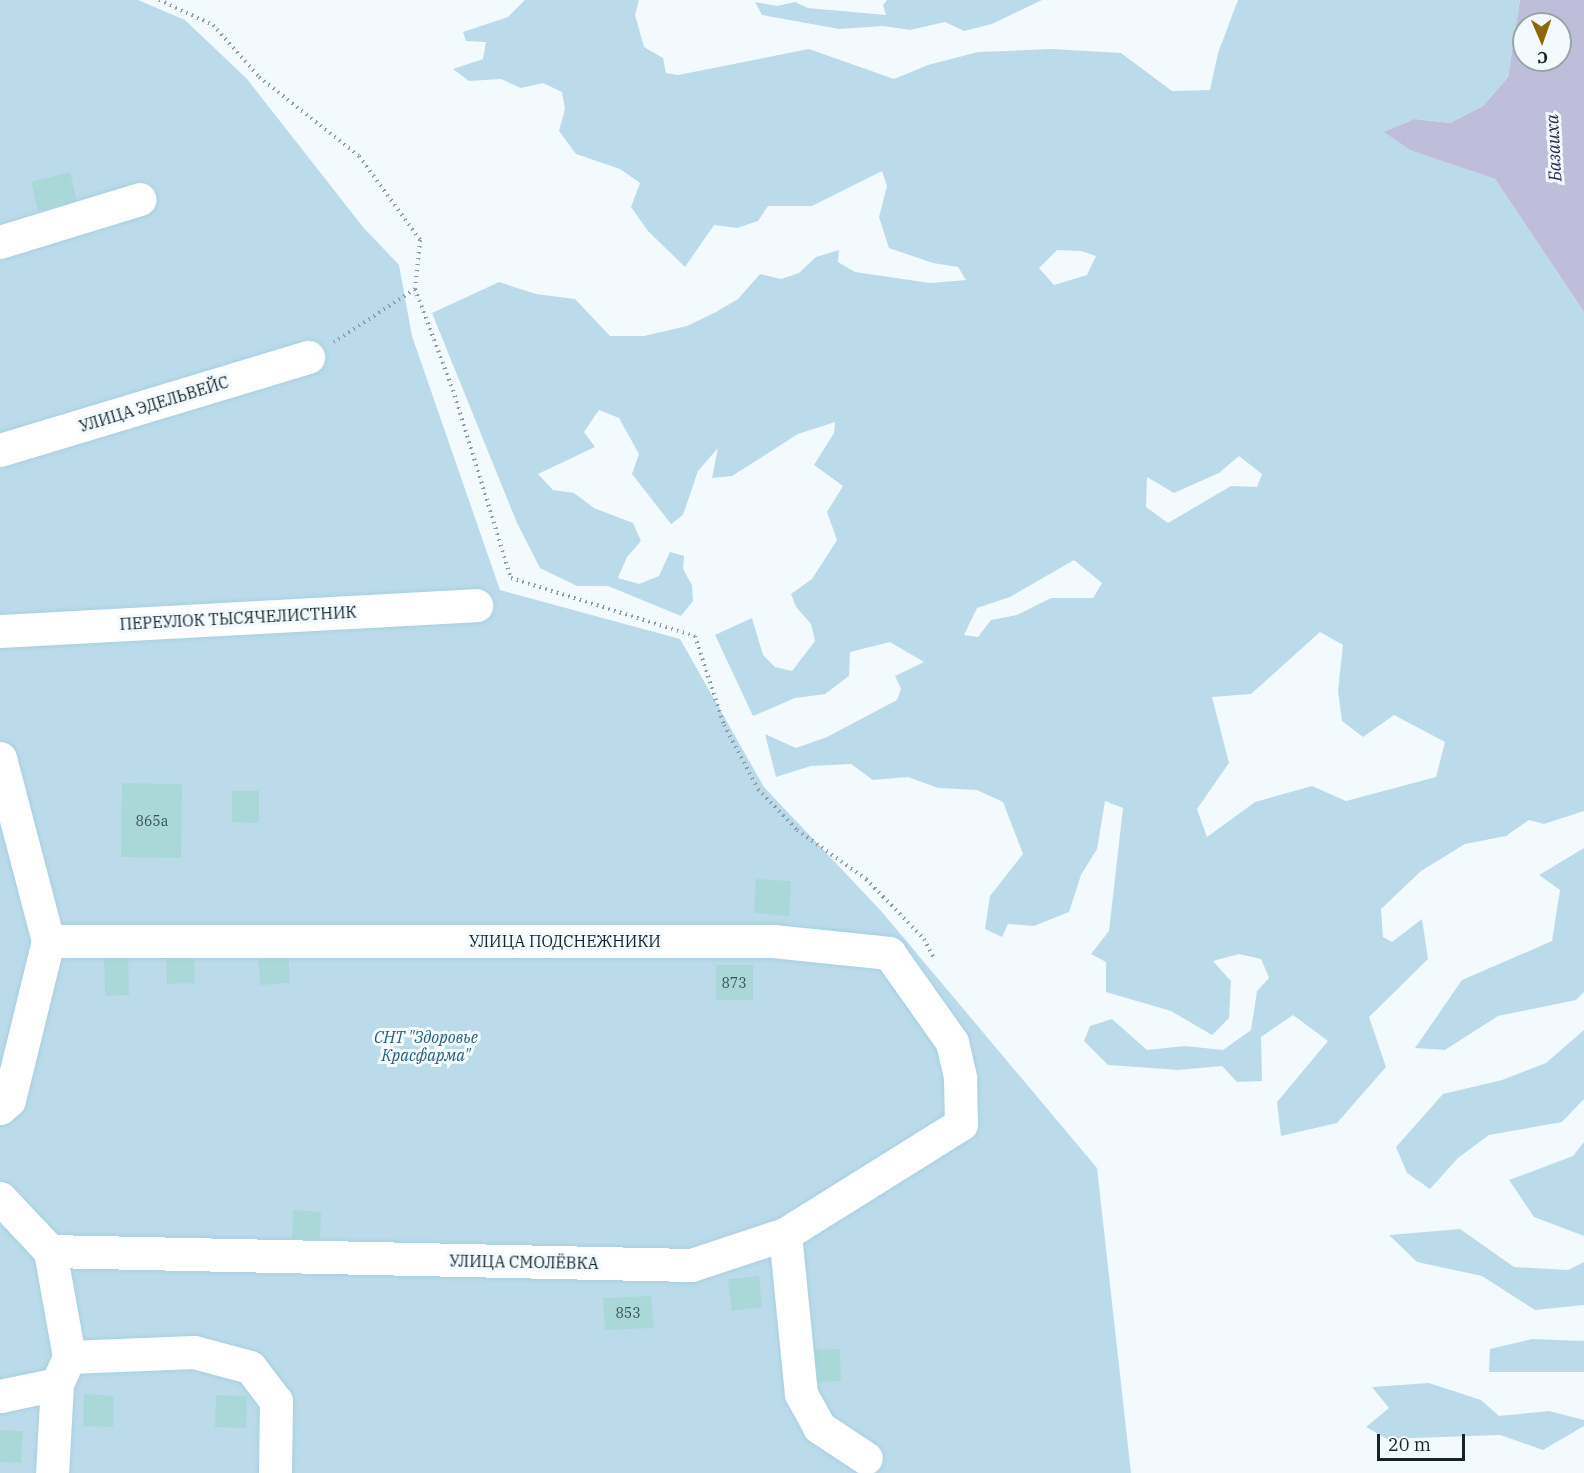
<!DOCTYPE html>
<html>
<head>
<meta charset="utf-8">
<style>
	body { margin:0 }
	#map { position:relative; width:1584px; height:1473px; overflow:hidden; background:#f2fafe; font-family:"IBM Plex Serif",serif }
	div>[style] { position:absolute }
	.green>* { inset:0; background:#bcdbea }
	.water>* { inset:0; background:#bebedb }
	.building>* { inset:0; background:#aad8d9 }
	.path>* { height:4px; margin-top:-2px; transform-origin:0; background:repeating-linear-gradient(90deg,#909ba0 0 1.5px,transparent 0 6px) }
	.roads { filter:drop-shadow(0 0 2px #a9d0e1) drop-shadow(0 0 2px #a9d0e1) }
	.minor>* { height:33px; margin:-16.5px; padding:0 16.5px; transform-origin:16.5px; border-radius:16.5px; background:#fff }
	span { translate:-50% -50%; white-space:nowrap; text-align:center; line-height:1.15; -webkit-text-stroke:6px #f2fafe; paint-order:stroke }
	.number-label { font-size:14px; color:#3a5156 }
	.number-label span { -webkit-text-stroke-width:0 }
	.street-label { font-size:16px; color:#15242a }
	.park-label { font-size:16px; color:#235e75; font-style:italic }
	.water-label { font-size:18px; color:#2c2850; font-style:italic }
	.north { position:absolute; left:1512px; top:12px; width:60px; height:60px; box-sizing:border-box; background:#f2fafe; border:2px solid #9aa4a9; border-radius:50%; rotate:178deg; font-size:16px; font-weight:700; line-height:24px; text-align:center; color:#15242a }
	.north::after { content:''; display:block; margin:auto; width:21px; height:27px; background:#8f680d; clip-path:polygon(50% 0,100% 100%,50% 72%,0 100%) }
	.scale { position:absolute; left:1377px; top:1434px; width:88px; height:27px; box-sizing:border-box; border:3px solid #15242a; border-top:0; padding-left:8px; font-size:18px; line-height:21px; white-space:nowrap; color:#15242a; -webkit-text-stroke:4px #f2fafe; paint-order:stroke }
</style>
</head>
<body>
<div id="map">
	<div class="green">
		<div style="clip-path:polygon(0 0,138px 0,185px 20px,247px 79px,363px 227px,399px 265px,412px 336px,500px 590px,680px 639px,764px 787px,882px 912px,1097px 1168px,1131px 1473px,0 1473px)"></div>
		<div style="clip-path:polygon(evenodd,525px 0,639px 0,635px 15px,644px 47px,663px 58px,666px 73px,678px 75px,809px 49px,894px 79px,928px 65px,978px 52px,1052px 49px,1121px 53px,1172px 91px,1210px 90px,1218px 53px,1238px 0,1520px 0,1508px 77px,1483px 106px,1450px 123px,1416px 119px,1412px 151px,1495px 179px,1584px 312px,1584px 811px,1544px 824px,1529px 820px,1506px 836px,1465px 844px,1421px 871px,1381px 909px,1383px 937px,1392px 942px,1422px 919px,1428px 959px,1369px 1017px,1386px 1067px,1337px 1123px,1281px 1136px,1277px 1102px,1328px 1041px,1293px 1015px,1261px 1037px,1262px 1081px,1237px 1082px,1222px 1066px,1178px 1070px,1108px 1065px,1084px 1041px,1090px 1026px,1112px 1019px,1147px 1050px,1185px 1046px,1223px 1050px,1251px 1030px,1257px 991px,1269px 978px,1261px 959px,1239px 954px,1213px 961px,1231px 981px,1229px 1018px,1212px 1035px,1171px 1011px,1106px 992px,1106px 962px,1091px 954px,1109px 931px,1123px 808px,1105px 801px,1097px 849px,1081px 875px,1069px 912px,1034px 926px,1008px 924px,1002px 937px,985px 929px,990px 896px,1023px 854px,1003px 802px,977px 790px,938px 788px,908px 777px,873px 780px,851px 764px,811px 766px,776px 777px,765px 734px,796px 748px,827px 737px,897px 700px,901px 689px,895px 676px,924px 662px,890px 642px,850px 652px,849px 676px,825px 694px,795px 698px,753px 716px,715px 635px,752px 618px,763px 655px,775px 667px,792px 671px,815px 641px,811px 624px,796px 607px,791px 594px,812px 579px,837px 540px,827px 512px,843px 486px,814px 465px,834px 433px,835px 422px,798px 434px,732px 476px,712px 478px,718px 448px,698px 471px,683px 515px,671px 524px,632px 474px,639px 454px,619px 418px,599px 410px,584px 432px,595px 447px,538px 474px,553px 490px,574px 493px,594px 508px,633px 523px,641px 541px,627px 557px,618px 578px,639px 584px,659px 576px,670px 552px,684px 556px,683px 569px,692px 585px,693px 601px,681px 616px,608px 586px,577px 586px,540px 568px,517px 523px,432px 313px,499px 282px,536px 294px,575px 299px,610px 336px,644px 336px,687px 326px,716px 312px,738px 299px,760px 274px,781px 279px,799px 273px,816px 257px,839px 250px,838px 262px,855px 272px,930px 283px,966px 280px,958px 267px,933px 263px,889px 248px,879px 217px,887px 186px,882px 171px,812px 206px,768px 206px,758px 221px,737px 228px,714px 225px,685px 267px,648px 231px,631px 207px,640px 183px,620px 169px,576px 154px,559px 131px,565px 109px,562px 92px,543px 83px,521px 88px,501px 79px,469px 81px,453px 69px,483px 59px,486px 42px,466px 41px,463px 32px,508px 17px,525px 0,1057px 250px,1081px 251px,1096px 256px,1087px 275px,1054px 285px,1039px 268px,1057px 250px,525px 0,1239px 456px,1262px 474px,1257px 487px,1231px 486px,1168px 523px,1146px 507px,1147px 477px,1174px 493px,1219px 473px,1239px 456px,525px 0,1074px 560px,1102px 583px,1093px 598px,1051px 598px,1017px 615px,991px 620px,978px 637px,964px 635px,977px 608px,1010px 597px,1074px 560px,525px 0,1320px 632px,1343px 645px,1338px 691px,1342px 721px,1363px 737px,1394px 715px,1445px 742px,1436px 777px,1346px 801px,1312px 786px,1255px 802px,1207px 837px,1197px 809px,1229px 763px,1212px 697px,1251px 694px,1320px 632px)"></div>
		<div style="clip-path:polygon(887px 0,1042px 0,992px 24px,964px 31px,945px 22px,910px 30px,883px 26px,839px 29px,762px 15px,755px 2px,777px 6px,795px 2px,808px 8px,886px 15px,883px 5px)"></div>
		<div style="clip-path:polygon(1584px 848px,1584px 992px,1576px 1000px,1498px 1016px,1445px 1050px,1415px 1048px,1462px 980px,1552px 941px,1560px 890px,1539px 875px)"></div>
		<div style="clip-path:polygon(1584px 1030px,1584px 1099px,1562px 1122px,1489px 1135px,1458px 1158px,1430px 1189px,1407px 1173px,1396px 1147px,1443px 1094px,1502px 1080px,1546px 1063px)"></div>
		<div style="clip-path:polygon(1584px 1142px,1584px 1236px,1534px 1217px,1509px 1180px,1573px 1156px)"></div>
		<div style="clip-path:polygon(1460px 1229px,1514px 1267px,1568px 1270px,1584px 1262px,1584px 1305px,1535px 1310px,1482px 1276px,1417px 1262px,1389px 1235px)"></div>
		<div style="clip-path:polygon(1532px 1339px,1584px 1341px,1584px 1372px,1489px 1372px,1490px 1349px)"></div>
		<div style="clip-path:polygon(1429px 1383px,1481px 1400px,1499px 1416px,1549px 1411px,1584px 1420px,1584px 1426px,1543px 1450px,1500px 1435px,1387px 1439px,1366px 1427px,1389px 1408px,1372px 1387px)"></div>
	</div>
	<div class="water">
		<div style="clip-path:polygon(evenodd,1520px 0,1584px 0,1584px 312px,1495px 179px,1412px 151px,1384px 132px,1415px 119px,1450px 123px,1483px 106px,1508px 77px,1520px 0,1524px 24px,1560px 24px,1560px 60px,1524px 60px,1524px 24px)"></div>
	</div>
	<div class="building">
		<div style="clip-path:polygon(70px 172px,77px 201px,38px 211px,31px 182px)"></div>
		<div style="clip-path:polygon(122px 783px,182px 784px,181px 858px,121px 857px)"></div>
		<div style="clip-path:polygon(232px 791px,259px 791px,259px 823px,232px 822px)"></div>
		<div style="clip-path:polygon(756px 879px,791px 881px,789px 916px,754px 913px)"></div>
		<div style="clip-path:polygon(288px 947px,290px 983px,260px 985px,258px 949px)"></div>
		<div style="clip-path:polygon(194px 951px,195px 983px,167px 984px,166px 952px)"></div>
		<div style="clip-path:polygon(104px 952px,128px 952px,129px 995px,105px 996px)"></div>
		<div style="clip-path:polygon(716px 965px,753px 965px,753px 1000px,716px 1000px)"></div>
		<div style="clip-path:polygon(293px 1210px,321px 1212px,320px 1239px,292px 1238px)"></div>
		<div style="clip-path:polygon(759px 1276px,762px 1307px,732px 1311px,728px 1279px)"></div>
		<div style="clip-path:polygon(651px 1296px,654px 1328px,605px 1330px,603px 1298px)"></div>
		<div style="clip-path:polygon(840px 1349px,841px 1381px,810px 1382px,810px 1350px)"></div>
		<div style="clip-path:polygon(84px 1394px,114px 1396px,113px 1427px,83px 1426px)"></div>
		<div style="clip-path:polygon(216px 1395px,247px 1396px,246px 1428px,215px 1427px)"></div>
		<div style="clip-path:polygon(0 1430px,23px 1431px,21px 1463px,0 1462px)"></div>
	</div>
	<div class="path">
		<div style="left:159px;top:0;width:60px;rotate:24.8deg"></div>
		<div style="left:213px;top:25px;width:69px;rotate:48.5deg"></div>
		<div style="left:259px;top:77px;width:127px;rotate:38.3deg"></div>
		<div style="left:359px;top:156px;width:104px;rotate:54deg"></div>
		<div style="left:420px;top:240px;width:49px;rotate:95.8deg"></div>
		<div style="left:415px;top:289px;width:97px;rotate:146.8deg"></div>
		<div style="left:415px;top:289px;width:108px;rotate:69.4deg"></div>
		<div style="left:453px;top:390px;width:197px;rotate:72.9deg"></div>
		<div style="left:511px;top:578px;width:193px;rotate:17.5deg"></div>
		<div style="left:695px;top:636px;width:94px;rotate:72deg"></div>
		<div style="left:724px;top:725px;width:72px;rotate:62deg"></div>
		<div style="left:758px;top:789px;width:57px;rotate:46.4deg"></div>
		<div style="left:797px;top:830px;width:85px;rotate:35.4deg"></div>
		<div style="left:866px;top:879px;width:83px;rotate:46deg"></div>
		<div style="left:924px;top:939px;width:22px;rotate:63deg"></div>
	</div>
	<div class="roads">
		<div class="minor">
			<div style="left:0;top:242px;width:146px;rotate:-17.1deg"></div>
			<div style="left:0;top:450px;width:322px;rotate:-16.8deg"></div>
			<div style="left:0;top:631px;width:477px;rotate:-3.1deg"></div>
			<div style="left:0;top:758px;width:189px;rotate:75.3deg"></div>
			<div style="left:48px;top:941px;width:164px;rotate:103.8deg"></div>
			<div style="left:9px;top:1100px;width:12px;rotate:138deg"></div>
			<div style="left:48px;top:941px;width:725px"></div>
			<div style="left:773px;top:941px;width:117px;rotate:5.9deg"></div>
			<div style="left:889px;top:953px;width:109px;rotate:54.7deg"></div>
			<div style="left:952px;top:1042px;width:37px;rotate:77deg"></div>
			<div style="left:960px;top:1078px;width:46px;rotate:88.8deg"></div>
			<div style="left:961px;top:1124px;width:208px;rotate:148deg"></div>
			<div style="left:785px;top:1234px;width:99px;rotate:161.7deg"></div>
			<div style="left:691px;top:1265px;width:641px;rotate:-178.75deg"></div>
			<div style="left:0;top:1198px;width:73px;rotate:46.7deg"></div>
			<div style="left:50px;top:1251px;width:108px;rotate:79.8deg"></div>
			<div style="left:69px;top:1357px;width:30px;rotate:114deg"></div>
			<div style="left:57px;top:1384px;width:89px;rotate:93.2deg"></div>
			<div style="left:785px;top:1234px;width:161px;rotate:84.3deg"></div>
			<div style="left:801px;top:1394px;width:38px;rotate:61deg"></div>
			<div style="left:819px;top:1427px;width:56px;rotate:33.4deg"></div>
			<div style="left:69px;top:1357px;width:125px;rotate:-2.3deg"></div>
			<div style="left:194px;top:1352px;width:58px;rotate:15deg"></div>
			<div style="left:250px;top:1367px;width:43px;rotate:52.6deg"></div>
			<div style="left:276px;top:1401px;width:72px;rotate:90.8deg"></div>
			<div style="left:0;top:1396px;width:58px;rotate:-11.9deg"></div>
		</div>
	</div>
	<div class="number-label">
		<span style="left:152px;top:821px">865а</span>
		<span style="left:734px;top:983px">873</span>
		<span style="left:628px;top:1313px">853</span>
	</div>
	<div class="street-label">
		<span style="left:154px;top:404px;rotate:-17deg">УЛИЦА ЭДЕЛЬВЕЙС</span>
		<span style="left:238px;top:618px;rotate:-3deg">ПЕРЕУЛОК ТЫСЯЧЕЛИСТНИК</span>
		<span style="left:565px;top:941px">УЛИЦА ПОДСНЕЖНИКИ</span>
		<span style="left:524px;top:1262px;rotate:1deg">УЛИЦА СМОЛЁВКА</span>
	</div>
	<div class="park-label">
		<span style="left:426px;top:1046px">СНТ "Здоровье<br>Красфарма"</span>
	</div>
	<div class="water-label">
		<span style="left:1554px;top:148px;rotate:-93deg">Базаиха</span>
	</div>
	<div class="north">С</div>
	<div class="scale">20 m</div>
</div>
</body>
</html>
